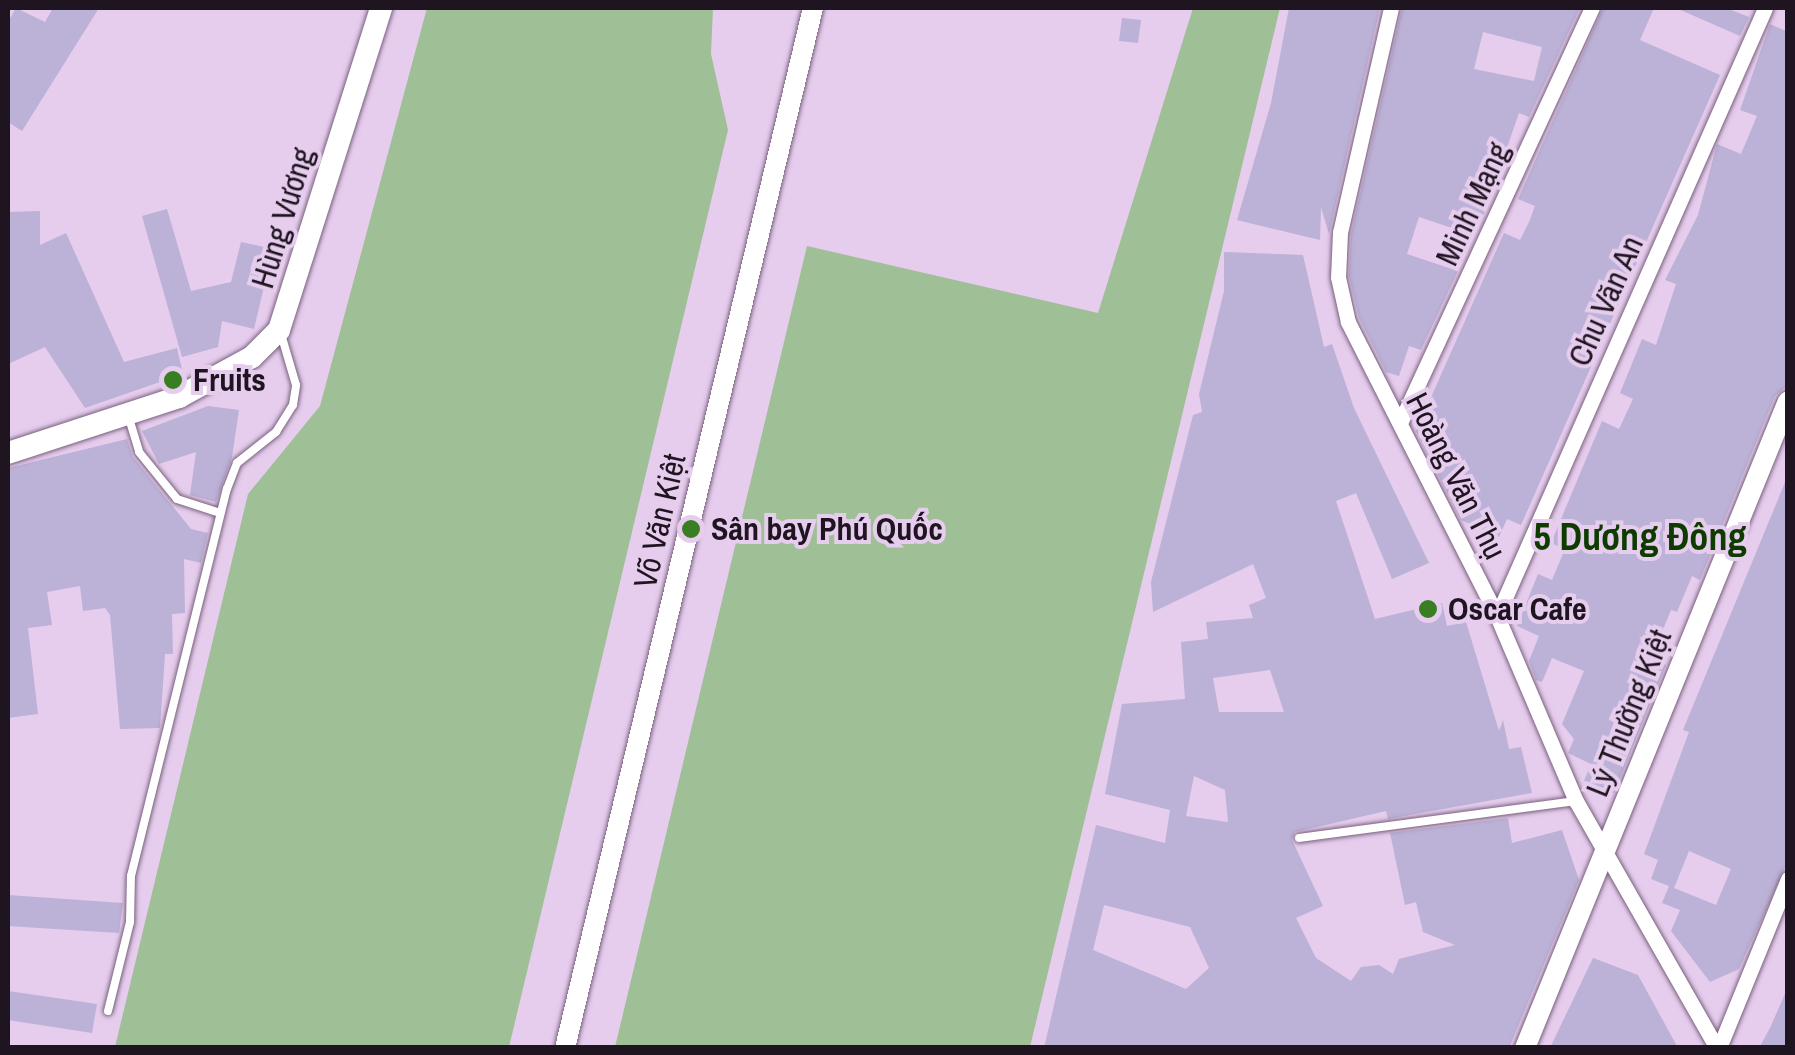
<!DOCTYPE html>
<html>
<head>
<meta charset="utf-8">
<style>
	body { margin:0 }
	#map { position:relative; width:1795px; height:1055px; overflow:hidden; background:#e6cced; font-family:"Archivo Narrow",sans-serif }
	div>[style] { position:absolute }
	.green>* { inset:0; background:#9fbf96 }
	.building>* { inset:0; background:#bcb1d6 }
	.roads { filter:drop-shadow(0 0 2px #78617e) drop-shadow(0 0 2px #78617e) }
	.service>* { height:8px; margin:-4px; padding:0 4px; transform-origin:4px; border-radius:4px; background:#fff }
	.minor>* { height:15px; margin:-7.5px; padding:0 7.5px; transform-origin:7.5px; border-radius:7.5px; background:#fff }
	.tertiary>* { height:20px; margin:-10px; padding:0 10px; transform-origin:10px; border-radius:10px; background:#fff }
	.secondary>* { height:22px; margin:-11px; padding:0 11px; transform-origin:11px; border-radius:11px; background:#fff }
	.dots>* { width:28px; height:28px; translate:-50% -50%; box-sizing:border-box; border:5px solid #e6cced; border-radius:50% }
	span { translate:-50% -50%; white-space:nowrap; text-align:center; line-height:1.15; -webkit-text-stroke:8px #e6cced; paint-order:stroke }
	.street-label { font-size:32px; color:#1f1521 }
	.poi-label { font-size:32px; color:#1f1521; font-weight:700 }
	.left { translate:0 -50%; text-align:left }
	.quarter-label { font-size:38px; color:#0e3c00; font-weight:700 }
	.frame { position:absolute; inset:0; border:10px solid #1f1521; pointer-events:none }
</style>
</head>
<body>
<div id="map">
	<div class="green">
		<div style="clip-path:polygon(427px 8px,713px 8px,711px 54px,728px 130px,509px 1047px,115px 1047px,248px 494px,320px 406px)"></div>
		<div style="clip-path:polygon(1193px 8px,1280px 8px,1030px 1047px,615px 1047px,807px 246px,1098px 313px)"></div>
	</div>
	<div class="building">
		<div style="clip-path:polygon(16px 8px,45px 22px,53px 8px,99px 8px,22px 131px,8px 122px,8px 22px)"></div>
		<div style="clip-path:polygon(1289px 8px,1380px 8px,1329px 234px,1321px 207px,1320px 240px,1237px 220px,1271px 103px)"></div>
		<div style="clip-path:polygon(evenodd,1402px 8px,1580px 8px,1529px 117px,1519px 113px,1482px 219px,1470px 215px,1464px 232px,1419px 217px,1407px 254px,1458px 271px,1421px 350px,1409px 346px,1399px 376px,1386px 372px,1359px 318px,1349px 276px,1351px 234px,1402px 8px,1483px 32px,1542px 47px,1534px 81px,1474px 69px,1483px 32px)"></div>
		<div style="clip-path:polygon(1603px 8px,1654px 8px,1640px 40px,1720px 75px,1521px 525px,1507px 519px,1499px 537px,1461px 520px,1416px 431px,1504px 233px,1520px 240px,1529px 222px,1535px 206px,1518px 199px)"></div>
		<div style="clip-path:polygon(1676px 8px,1726px 8px,1749px 17px,1740px 36px)"></div>
		<div style="clip-path:polygon(1122px 18px,1141px 20px,1138px 43px,1119px 41px)"></div>
		<div style="clip-path:polygon(1770px 24px,1788px 32px,1788px 385px,1775px 396px,1700px 580px,1692px 576px,1677px 612px,1671px 610px,1651px 658px,1666px 665px,1614px 793px,1584px 781px,1591px 764px,1568px 753px,1574px 739px,1562px 724px,1584px 671px,1552px 658px,1542px 682px,1536px 680px,1529px 661px,1539px 636px,1517px 626px,1538px 574px,1552px 580px,1565px 549px,1551px 543px,1602px 421px,1619px 429px,1633px 399px,1620px 393px,1642px 339px,1656px 345px,1676px 284px,1665px 280px,1698px 215px,1717px 144px,1741px 154px,1757px 116px,1740px 110px)"></div>
		<div style="clip-path:polygon(167px 209px,191px 291px,231px 282px,241px 242px,273px 249px,254px 329px,222px 321px,218px 347px,182px 357px,142px 216px)"></div>
		<div style="clip-path:polygon(40px 211px,40px 245px,66px 233px,124px 362px,177px 348px,183px 374px,85px 408px,45px 347px,8px 364px,8px 212px)"></div>
		<div style="clip-path:polygon(evenodd,1224px 252px,1303px 255px,1324px 347px,1332px 344px,1354px 408px,1429px 563px,1392px 579px,1356px 493px,1336px 501px,1375px 619px,1442px 603px,1447px 626px,1466px 622px,1499px 731px,1503px 720px,1509px 749px,1521px 747px,1532px 793px,1388px 819px,1386px 811px,1295px 832px,1292px 840px,1323px 906px,1296px 918px,1316px 958px,1351px 981px,1361px 967px,1379px 965px,1393px 974px,1399px 959px,1455px 945px,1423px 932px,1416px 902px,1405px 905px,1390px 833px,1508px 818px,1512px 843px,1562px 830px,1579px 880px,1509px 1048px,1044px 1048px,1096px 825px,1165px 843px,1170px 810px,1105px 794px,1122px 704px,1185px 699px,1181px 642px,1208px 639px,1206px 622px,1253px 618px,1249px 605px,1266px 598px,1253px 564px,1153px 612px,1151px 582px,1193px 415px,1202px 412px,1199px 394px,1224px 291px,1224px 252px,1270px 670px,1284px 712px,1219px 712px,1213px 678px,1270px 670px,1224px 252px,1194px 776px,1225px 790px,1228px 822px,1186px 816px,1194px 776px,1224px 252px,1104px 905px,1190px 927px,1209px 968px,1186px 989px,1093px 950px,1104px 905px)"></div>
		<div style="clip-path:polygon(208px 406px,239px 410px,232px 457px,216px 502px,190px 495px,196px 452px,159px 464px,142px 431px)"></div>
		<div style="clip-path:polygon(127px 439px,133px 457px,191px 529px,208px 533px,201px 563px,184px 559px,185px 613px,172px 614px,173px 654px,165px 654px,160px 728px,120px 729px,110px 615px,105px 608px,83px 611px,80px 586px,47px 592px,52px 625px,28px 628px,38px 714px,8px 718px,8px 468px)"></div>
		<div style="clip-path:polygon(evenodd,1788px 475px,1788px 861px,1739px 969px,1710px 982px,1671px 931px,1680px 910px,1662px 903px,1669px 886px,1651px 879px,1658px 860px,1644px 854px,1689px 732px,1683px 730px,1788px 475px,1689px 851px,1731px 869px,1716px 905px,1674px 888px,1689px 851px)"></div>
		<div style="clip-path:polygon(8px 895px,123px 903px,119px 933px,8px 926px)"></div>
		<div style="clip-path:polygon(1593px 958px,1638px 975px,1678px 1048px,1550px 1048px)"></div>
		<div style="clip-path:polygon(1788px 987px,1788px 1048px,1759px 1048px,1770px 1028px)"></div>
		<div style="clip-path:polygon(8px 991px,97px 1004px,92px 1033px,8px 1020px)"></div>
	</div>
	<div class="roads">
		<div class="service">
			<div style="left:128px;top:415px;width:39px;rotate:73deg"></div>
			<div style="left:139px;top:452px;width:60px;rotate:51deg"></div>
			<div style="left:177px;top:499px;width:45px;rotate:18deg"></div>
			<div style="left:1299px;top:838px;width:279px;rotate:-7.6deg"></div>
			<div style="left:108px;top:1011px;width:92px;rotate:-76.1deg"></div>
			<div style="left:130px;top:922px;width:46px;rotate:-88.8deg"></div>
			<div style="left:131px;top:876px;width:399px;rotate:-76.1deg"></div>
			<div style="left:227px;top:489px;width:28px;rotate:-69deg"></div>
			<div style="left:237px;top:463px;width:50px;rotate:-38.5deg"></div>
			<div style="left:276px;top:432px;width:32px;rotate:-58deg"></div>
			<div style="left:293px;top:405px;width:20px;rotate:-81deg"></div>
			<div style="left:296px;top:385px;width:53px;rotate:-106.4deg"></div>
		</div>
		<div class="minor">
			<div style="left:1391px;top:8px;width:230px;rotate:102.8deg"></div>
			<div style="left:1340px;top:232px;width:45px;rotate:92.5deg"></div>
			<div style="left:1338px;top:277px;width:46px;rotate:77.5deg"></div>
			<div style="left:1348px;top:322px;width:330px;rotate:63.1deg"></div>
			<div style="left:1497px;top:616px;width:201px;rotate:66.9deg"></div>
			<div style="left:1576px;top:801px;width:284px;rotate:60.3deg"></div>
			<div style="left:1400px;top:423px;width:457px;rotate:-65.2deg"></div>
			<div style="left:1497px;top:616px;width:664px;rotate:-66.21deg"></div>
			<div style="left:1719px;top:1048px;width:183px;rotate:-67.8deg"></div>
		</div>
		<div class="tertiary">
			<div style="left:565px;top:1048px;width:1069px;rotate:-76.59deg"></div>
			<div style="left:1525px;top:1048px;width:698px;rotate:-67.88deg"></div>
		</div>
		<div class="secondary">
			<div style="left:8px;top:453px;width:180px;rotate:-18.1deg"></div>
			<div style="left:179px;top:397px;width:83px;rotate:-28.7deg"></div>
			<div style="left:252px;top:357px;width:38px;rotate:-45deg"></div>
			<div style="left:279px;top:330px;width:338px;rotate:-72.4deg"></div>
		</div>
	</div>
	<div class="dots">
		<div style="left:173px;top:380px;background:#397e22"></div>
		<div style="left:691px;top:529px;background:#397e22"></div>
		<div style="left:1428px;top:609px;background:#397e22"></div>
	</div>
	<div class="street-label">
		<span style="left:1473px;top:204px;rotate:-65deg">Minh Mạng</span>
		<span style="left:283px;top:218px;rotate:-73deg">Hùng Vương</span>
		<span style="left:1606px;top:301px;rotate:-66deg">Chu Văn An</span>
		<span style="left:1456px;top:476px;rotate:63deg">Hoàng Văn Thụ</span>
		<span style="left:660px;top:521px;rotate:-77deg">Võ Văn Kiệt</span>
		<span style="left:1629px;top:713px;rotate:-68deg">Lý Thường Kiệt</span>
	</div>
	<div class="poi-label">
		<span class="left" style="left:193px;top:380px">Fruits</span>
		<span class="left" style="left:711px;top:529px">Sân bay Phú Quốc</span>
		<span class="left" style="left:1448px;top:609px">Oscar Cafe</span>
	</div>
	<div class="quarter-label">
		<span style="left:1640px;top:537px">5 Dương Đông</span>
	</div>
	<div class="frame"></div>
</div>
</body>
</html>
